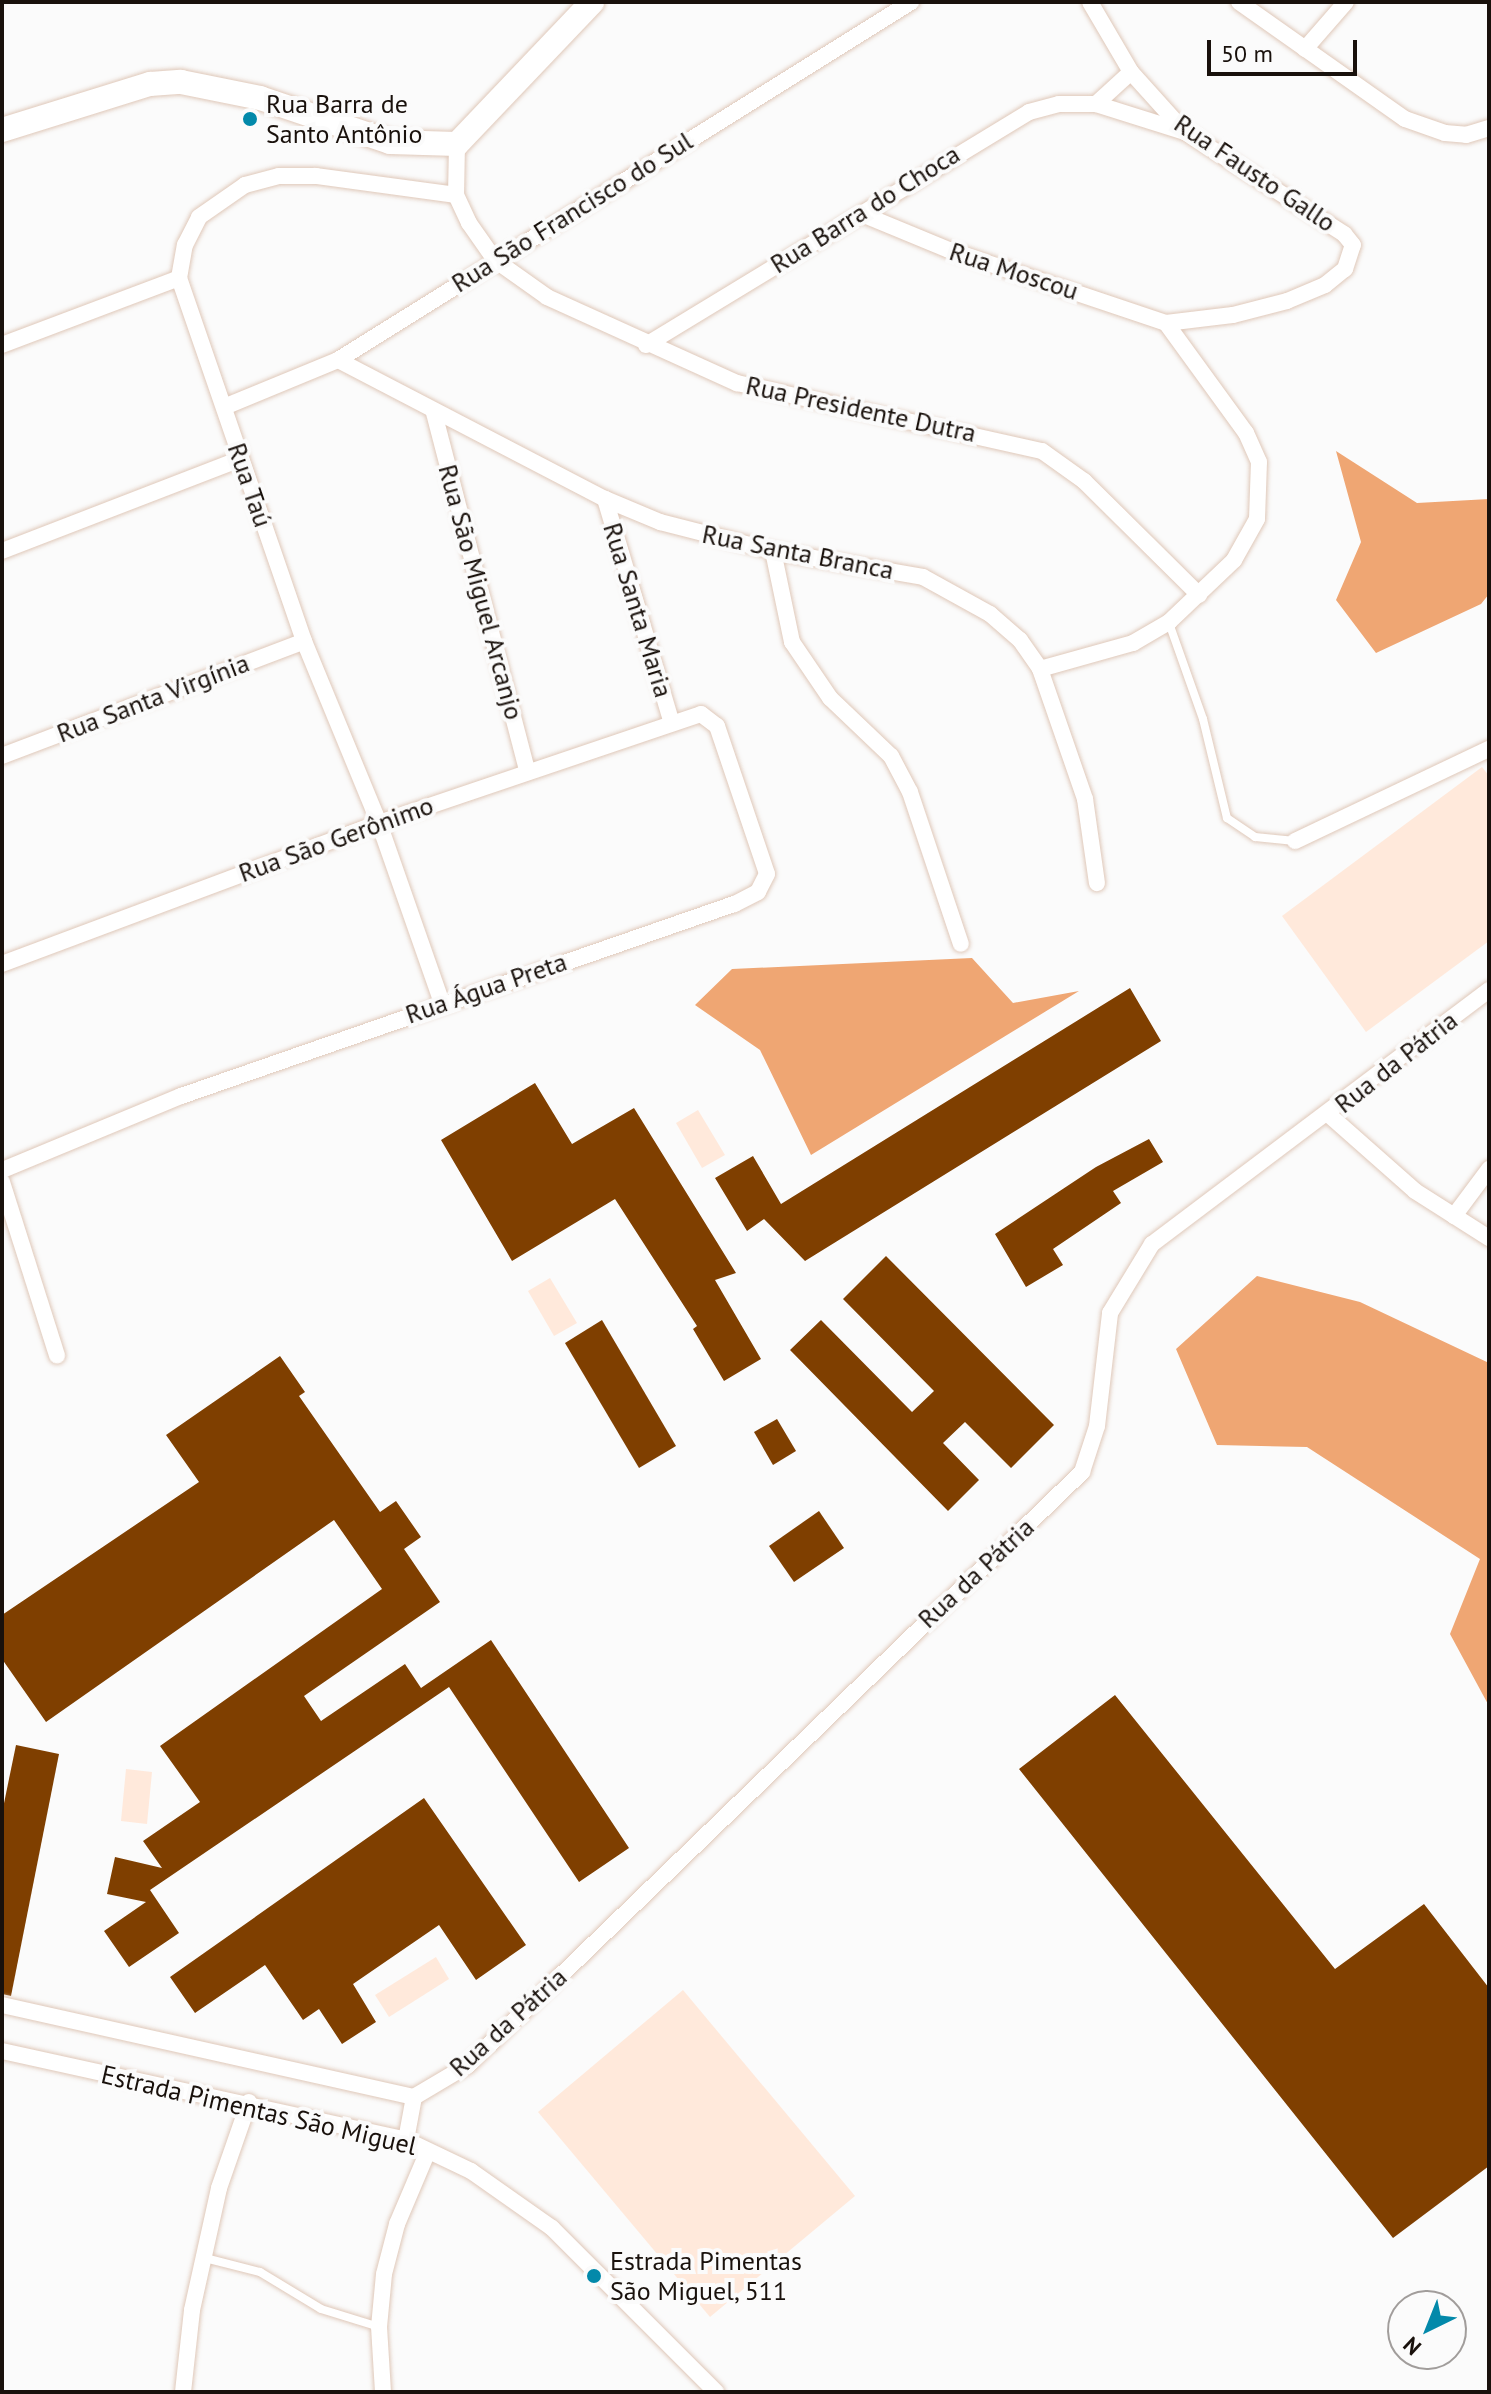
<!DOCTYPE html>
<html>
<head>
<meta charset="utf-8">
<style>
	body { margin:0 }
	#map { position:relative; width:1491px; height:2394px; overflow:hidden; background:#fbfbfb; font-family:"PT Sans",sans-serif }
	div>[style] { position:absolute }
	.green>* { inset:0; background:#ffe9db }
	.forest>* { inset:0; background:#efa673 }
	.building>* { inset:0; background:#7f3f00 }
	.roads { filter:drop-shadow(0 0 2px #dfc8b9) drop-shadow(0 0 2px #dfc8b9) }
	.lane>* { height:8px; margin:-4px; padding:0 4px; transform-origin:4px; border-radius:4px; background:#fff }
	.street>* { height:16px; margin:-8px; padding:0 8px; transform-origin:8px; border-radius:8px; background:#fff }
	.secondary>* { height:24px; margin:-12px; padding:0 12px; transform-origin:12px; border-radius:12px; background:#fff }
	.dots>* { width:22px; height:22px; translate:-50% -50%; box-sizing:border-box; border:4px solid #fbfbfb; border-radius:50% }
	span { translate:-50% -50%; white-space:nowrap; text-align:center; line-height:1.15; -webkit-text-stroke:8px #fbfbfb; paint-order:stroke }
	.poi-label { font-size:26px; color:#19110c }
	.left { translate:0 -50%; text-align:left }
	.street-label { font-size:26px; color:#19110c }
	.frame { position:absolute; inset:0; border:4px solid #19110c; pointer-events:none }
	.north { position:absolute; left:1387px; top:2290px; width:80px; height:80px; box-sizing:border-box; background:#fbfbfb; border:2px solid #a19d9b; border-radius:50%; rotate:223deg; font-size:22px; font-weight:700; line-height:32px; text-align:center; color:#19110c }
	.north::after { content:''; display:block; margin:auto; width:28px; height:36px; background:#0389aa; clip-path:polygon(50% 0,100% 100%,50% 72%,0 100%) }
	.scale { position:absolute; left:1207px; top:40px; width:150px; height:36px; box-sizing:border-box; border:4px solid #19110c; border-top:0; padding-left:10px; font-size:24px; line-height:28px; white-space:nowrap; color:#19110c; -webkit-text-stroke:6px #fbfbfb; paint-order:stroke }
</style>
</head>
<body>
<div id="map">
	<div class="green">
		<div style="clip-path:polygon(1482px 767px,1489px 776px,1489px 941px,1366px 1032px,1282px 916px)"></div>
		<div style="clip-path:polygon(698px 1110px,725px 1155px,702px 1168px,676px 1123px)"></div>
		<div style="clip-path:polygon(550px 1278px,577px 1323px,554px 1336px,528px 1291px)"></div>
		<div style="clip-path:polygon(126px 1769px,152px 1772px,147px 1824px,121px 1821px)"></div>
		<div style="clip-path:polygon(436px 1957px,449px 1979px,389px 2017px,375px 1995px)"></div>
		<div style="clip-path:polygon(683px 1990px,855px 2196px,710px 2317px,538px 2112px)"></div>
	</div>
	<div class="forest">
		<div style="clip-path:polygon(1336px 451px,1417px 503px,1489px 499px,1489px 594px,1481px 604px,1376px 653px,1336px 600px,1361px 542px)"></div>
		<div style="clip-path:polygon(972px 958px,1013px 1003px,1079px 991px,811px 1155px,760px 1050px,695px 1005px,732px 969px)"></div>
		<div style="clip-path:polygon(1257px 1276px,1360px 1302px,1489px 1363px,1489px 1706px,1450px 1634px,1480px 1559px,1307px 1447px,1217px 1445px,1176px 1349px)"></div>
	</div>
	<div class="building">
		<div style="clip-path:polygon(1130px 988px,1161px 1041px,805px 1261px,764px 1219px,747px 1231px,715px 1178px,753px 1156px,781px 1204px)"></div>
		<div style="clip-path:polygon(535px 1083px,572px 1144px,634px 1108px,736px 1273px,715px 1280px,761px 1359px,724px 1381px,693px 1329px,697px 1326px,615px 1199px,512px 1261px,441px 1140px)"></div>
		<div style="clip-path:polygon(1149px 1139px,1163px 1162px,1113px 1191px,1121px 1203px,1053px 1249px,1063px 1265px,1026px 1287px,995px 1234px,1096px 1167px)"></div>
		<div style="clip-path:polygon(886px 1256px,1054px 1425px,1011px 1468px,965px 1422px,943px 1443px,979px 1480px,948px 1511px,790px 1350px,821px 1320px,912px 1412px,934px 1391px,843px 1299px)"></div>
		<div style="clip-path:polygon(602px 1320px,676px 1446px,639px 1468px,565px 1343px)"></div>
		<div style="clip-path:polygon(280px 1356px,305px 1392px,299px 1396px,380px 1512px,396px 1501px,421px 1537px,404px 1549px,440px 1602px,304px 1696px,321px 1721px,405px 1664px,421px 1688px,491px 1640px,629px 1848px,579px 1882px,449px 1687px,150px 1890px,179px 1933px,129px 1967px,104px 1931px,146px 1902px,107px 1894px,115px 1857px,162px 1868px,143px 1841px,200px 1802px,160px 1746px,382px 1589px,334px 1520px,46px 1722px,2px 1659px,2px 1615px,199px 1482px,166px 1435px)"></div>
		<div style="clip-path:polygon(777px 1419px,796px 1451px,773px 1465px,754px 1432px)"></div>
		<div style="clip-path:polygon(819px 1511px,844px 1548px,794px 1582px,769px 1546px)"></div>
		<div style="clip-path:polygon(1115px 1695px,1335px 1969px,1424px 1904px,1489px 1988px,1489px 2166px,1393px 2238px,1019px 1769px)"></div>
		<div style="clip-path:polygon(16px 1745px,59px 1754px,11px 1996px,2px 1994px,2px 1813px)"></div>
		<div style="clip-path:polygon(424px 1798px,526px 1945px,476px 1980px,439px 1925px,353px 1984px,376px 2022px,342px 2044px,319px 2009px,303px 2020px,265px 1965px,195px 2013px,170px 1977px)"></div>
	</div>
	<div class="roads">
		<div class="lane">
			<div style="left:1169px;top:623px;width:102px;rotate:70.5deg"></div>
			<div style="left:1203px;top:719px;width:102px;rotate:76.4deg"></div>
			<div style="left:1227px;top:818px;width:34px;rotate:34deg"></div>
			<div style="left:1255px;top:837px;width:40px;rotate:5.7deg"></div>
			<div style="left:205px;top:2258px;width:57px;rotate:14.3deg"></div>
			<div style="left:260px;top:2272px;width:71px;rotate:31.2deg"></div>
			<div style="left:321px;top:2309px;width:61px;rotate:17.2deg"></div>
		</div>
		<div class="street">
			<div style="left:1239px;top:2px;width:203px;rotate:35.2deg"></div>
			<div style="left:1405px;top:119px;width:42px;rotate:19.3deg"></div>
			<div style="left:1445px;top:133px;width:21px;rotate:5deg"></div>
			<div style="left:1466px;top:135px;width:24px;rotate:-17deg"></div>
			<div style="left:1305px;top:49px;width:62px;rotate:-48.9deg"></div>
			<div style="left:1096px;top:104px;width:47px;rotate:-42.4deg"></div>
			<div style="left:457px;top:144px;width:51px;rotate:91.1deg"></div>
			<div style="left:456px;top:195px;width:31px;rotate:65deg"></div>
			<div style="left:469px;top:223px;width:45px;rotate:54.9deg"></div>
			<div style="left:495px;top:260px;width:64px;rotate:35.4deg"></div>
			<div style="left:547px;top:297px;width:209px;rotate:24.4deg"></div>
			<div style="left:737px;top:383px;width:312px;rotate:12.6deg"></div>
			<div style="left:1042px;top:451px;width:52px;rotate:35.5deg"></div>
			<div style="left:1084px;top:481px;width:162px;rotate:44.7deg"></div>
			<div style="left:864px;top:215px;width:92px;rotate:22.4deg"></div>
			<div style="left:949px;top:250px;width:229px;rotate:18.6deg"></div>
			<div style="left:1166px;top:323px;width:67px;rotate:-6.8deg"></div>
			<div style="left:1233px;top:315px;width:56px;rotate:-14.5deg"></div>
			<div style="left:1287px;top:301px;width:41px;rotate:-22.8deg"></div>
			<div style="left:1325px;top:285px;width:26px;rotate:-39deg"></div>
			<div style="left:1345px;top:269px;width:25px;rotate:-72deg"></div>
			<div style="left:1353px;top:245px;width:14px;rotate:-129deg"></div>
			<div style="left:1344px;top:234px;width:189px;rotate:-147.3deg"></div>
			<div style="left:1185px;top:132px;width:81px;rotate:-132deg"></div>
			<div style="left:1131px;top:72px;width:81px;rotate:-120.4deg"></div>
			<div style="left:2px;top:345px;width:189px;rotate:-20.7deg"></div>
			<div style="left:646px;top:345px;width:448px;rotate:-31.3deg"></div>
			<div style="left:1029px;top:112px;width:31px;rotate:-15deg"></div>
			<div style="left:1059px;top:104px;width:37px"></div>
			<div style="left:1096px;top:104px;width:93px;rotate:17.5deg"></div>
			<div style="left:338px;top:360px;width:301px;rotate:27.5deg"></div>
			<div style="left:605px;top:499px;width:60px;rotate:22.7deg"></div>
			<div style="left:660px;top:522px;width:117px;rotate:14.4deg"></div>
			<div style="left:773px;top:551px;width:152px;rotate:9.8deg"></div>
			<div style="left:923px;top:577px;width:77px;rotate:28.9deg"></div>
			<div style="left:990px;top:614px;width:40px;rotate:41deg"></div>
			<div style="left:1020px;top:640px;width:35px;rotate:55deg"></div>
			<div style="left:1040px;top:669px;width:138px;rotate:70.9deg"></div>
			<div style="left:1085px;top:799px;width:85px;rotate:81.9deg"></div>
			<div style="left:224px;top:407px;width:123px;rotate:-22.4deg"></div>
			<div style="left:338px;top:360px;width:676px;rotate:-32deg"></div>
			<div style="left:434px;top:413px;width:370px;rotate:75.4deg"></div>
			<div style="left:605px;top:499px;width:231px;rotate:73.4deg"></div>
			<div style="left:2px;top:551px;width:255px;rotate:-21.1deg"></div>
			<div style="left:773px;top:551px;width:93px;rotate:78.2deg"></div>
			<div style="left:792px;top:642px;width:68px;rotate:55.8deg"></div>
			<div style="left:830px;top:698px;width:84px;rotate:43.6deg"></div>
			<div style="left:891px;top:756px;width:41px;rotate:62.2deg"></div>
			<div style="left:910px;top:792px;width:160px;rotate:71.5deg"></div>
			<div style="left:1040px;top:669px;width:97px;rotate:-15.6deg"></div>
			<div style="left:1133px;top:643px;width:42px;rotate:-30.3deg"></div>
			<div style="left:1169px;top:622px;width:90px;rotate:-43.6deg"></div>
			<div style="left:1234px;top:560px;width:47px;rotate:-60.7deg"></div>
			<div style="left:1257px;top:519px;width:57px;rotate:-88deg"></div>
			<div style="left:1259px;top:462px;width:32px;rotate:-114deg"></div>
			<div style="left:1246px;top:433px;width:136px;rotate:-126deg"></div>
			<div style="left:2px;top:756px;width:323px;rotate:-20.8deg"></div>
			<div style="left:1295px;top:841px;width:215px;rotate:-25.4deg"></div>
			<div style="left:2px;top:964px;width:403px;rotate:-20.5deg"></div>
			<div style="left:379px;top:823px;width:340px;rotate:-18.7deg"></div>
			<div style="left:701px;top:714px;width:20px;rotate:37deg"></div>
			<div style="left:717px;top:726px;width:156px;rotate:71.3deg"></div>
			<div style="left:767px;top:874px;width:20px;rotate:117deg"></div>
			<div style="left:758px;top:892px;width:27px;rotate:153deg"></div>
			<div style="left:734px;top:904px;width:585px;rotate:160.85deg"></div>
			<div style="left:181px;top:1096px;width:194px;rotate:157.5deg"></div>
			<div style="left:442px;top:1003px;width:191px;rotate:-109.3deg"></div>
			<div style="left:379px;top:823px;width:197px;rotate:-112.4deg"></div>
			<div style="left:304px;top:641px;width:384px;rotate:-109deg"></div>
			<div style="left:179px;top:278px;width:34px;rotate:-80deg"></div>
			<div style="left:185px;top:245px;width:31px;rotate:-63deg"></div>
			<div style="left:199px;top:217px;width:56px;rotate:-34.8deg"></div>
			<div style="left:245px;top:185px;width:35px;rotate:-15deg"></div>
			<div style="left:279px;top:176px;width:37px"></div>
			<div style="left:316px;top:176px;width:141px;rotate:7.7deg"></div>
			<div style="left:1328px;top:1114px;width:116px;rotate:41.5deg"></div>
			<div style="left:1415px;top:1191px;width:88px;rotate:32.4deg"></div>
			<div style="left:2px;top:1182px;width:182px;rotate:72.4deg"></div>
			<div style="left:1454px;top:1216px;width:59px;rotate:-53.3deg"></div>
			<div style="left:2px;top:2005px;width:422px;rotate:12.6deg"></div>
			<div style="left:2px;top:2051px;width:414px;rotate:12.4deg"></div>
			<div style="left:406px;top:2140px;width:72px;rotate:25.5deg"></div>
			<div style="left:471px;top:2171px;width:99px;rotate:35.1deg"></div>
			<div style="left:552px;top:2228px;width:232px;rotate:45deg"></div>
			<div style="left:406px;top:2140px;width:44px;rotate:-79.5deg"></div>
			<div style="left:414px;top:2097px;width:63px;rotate:-30.7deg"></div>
			<div style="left:468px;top:2065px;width:854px;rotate:-44deg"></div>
			<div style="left:1082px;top:1472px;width:48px;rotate:-71.9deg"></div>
			<div style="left:1097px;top:1426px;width:114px;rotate:-83.4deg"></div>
			<div style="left:1110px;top:1313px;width:81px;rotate:-58.7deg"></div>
			<div style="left:1152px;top:1244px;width:422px;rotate:-37deg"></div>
			<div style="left:183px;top:2392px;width:82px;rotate:-83.7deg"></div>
			<div style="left:192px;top:2310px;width:125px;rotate:-77.5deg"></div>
			<div style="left:219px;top:2188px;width:91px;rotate:-70.8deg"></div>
			<div style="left:383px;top:2392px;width:65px;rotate:-93.5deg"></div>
			<div style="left:379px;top:2327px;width:53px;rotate:-84.6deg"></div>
			<div style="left:384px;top:2274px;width:52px;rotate:-75.4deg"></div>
			<div style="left:397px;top:2224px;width:79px;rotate:-67deg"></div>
		</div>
		<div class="secondary">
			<div style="left:2px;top:130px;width:155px;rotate:-17.3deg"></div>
			<div style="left:150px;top:84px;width:31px;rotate:-4deg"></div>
			<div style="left:181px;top:82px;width:81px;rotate:11.4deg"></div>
			<div style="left:260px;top:98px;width:137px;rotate:18.7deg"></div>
			<div style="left:390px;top:142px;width:67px;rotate:1.7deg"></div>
			<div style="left:457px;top:144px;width:196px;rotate:-46.4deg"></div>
		</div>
	</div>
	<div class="dots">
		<div style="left:250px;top:119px;background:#0389aa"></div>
		<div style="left:594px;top:2276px;background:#0389aa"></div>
	</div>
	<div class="poi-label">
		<span class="left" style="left:266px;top:119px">Rua Barra de<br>Santo Antônio</span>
		<span class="left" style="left:610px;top:2276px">Estrada Pimentas<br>São Miguel, 511</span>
	</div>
	<div class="street-label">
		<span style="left:1255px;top:173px;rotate:34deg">Rua Fausto Gallo</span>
		<span style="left:865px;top:209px;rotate:-32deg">Rua Barra do Choca</span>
		<span style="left:572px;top:212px;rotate:-32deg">Rua São Francisco do Sul</span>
		<span style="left:1014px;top:271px;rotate:18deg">Rua Moscou</span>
		<span style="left:861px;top:409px;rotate:12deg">Rua Presidente Dutra</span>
		<span style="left:250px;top:485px;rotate:71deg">Rua Taú</span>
		<span style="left:798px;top:552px;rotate:11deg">Rua Santa Branca</span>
		<span style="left:481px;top:592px;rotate:75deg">Rua São Miguel Arcanjo</span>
		<span style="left:638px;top:610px;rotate:73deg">Rua Santa Maria</span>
		<span style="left:153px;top:698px;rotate:-21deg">Rua Santa Virgínia</span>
		<span style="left:336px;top:839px;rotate:-20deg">Rua São Gerônimo</span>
		<span style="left:486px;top:988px;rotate:-19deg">Rua Água Preta</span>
		<span style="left:1396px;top:1062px;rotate:-38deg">Rua da Pátria</span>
		<span style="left:976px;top:1573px;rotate:-43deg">Rua da Pátria</span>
		<span style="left:508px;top:2022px;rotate:-42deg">Rua da Pátria</span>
		<span style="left:259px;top:2110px;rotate:13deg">Estrada Pimentas São Miguel</span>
	</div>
	<div class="frame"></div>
	<div class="north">N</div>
	<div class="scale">50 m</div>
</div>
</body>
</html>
